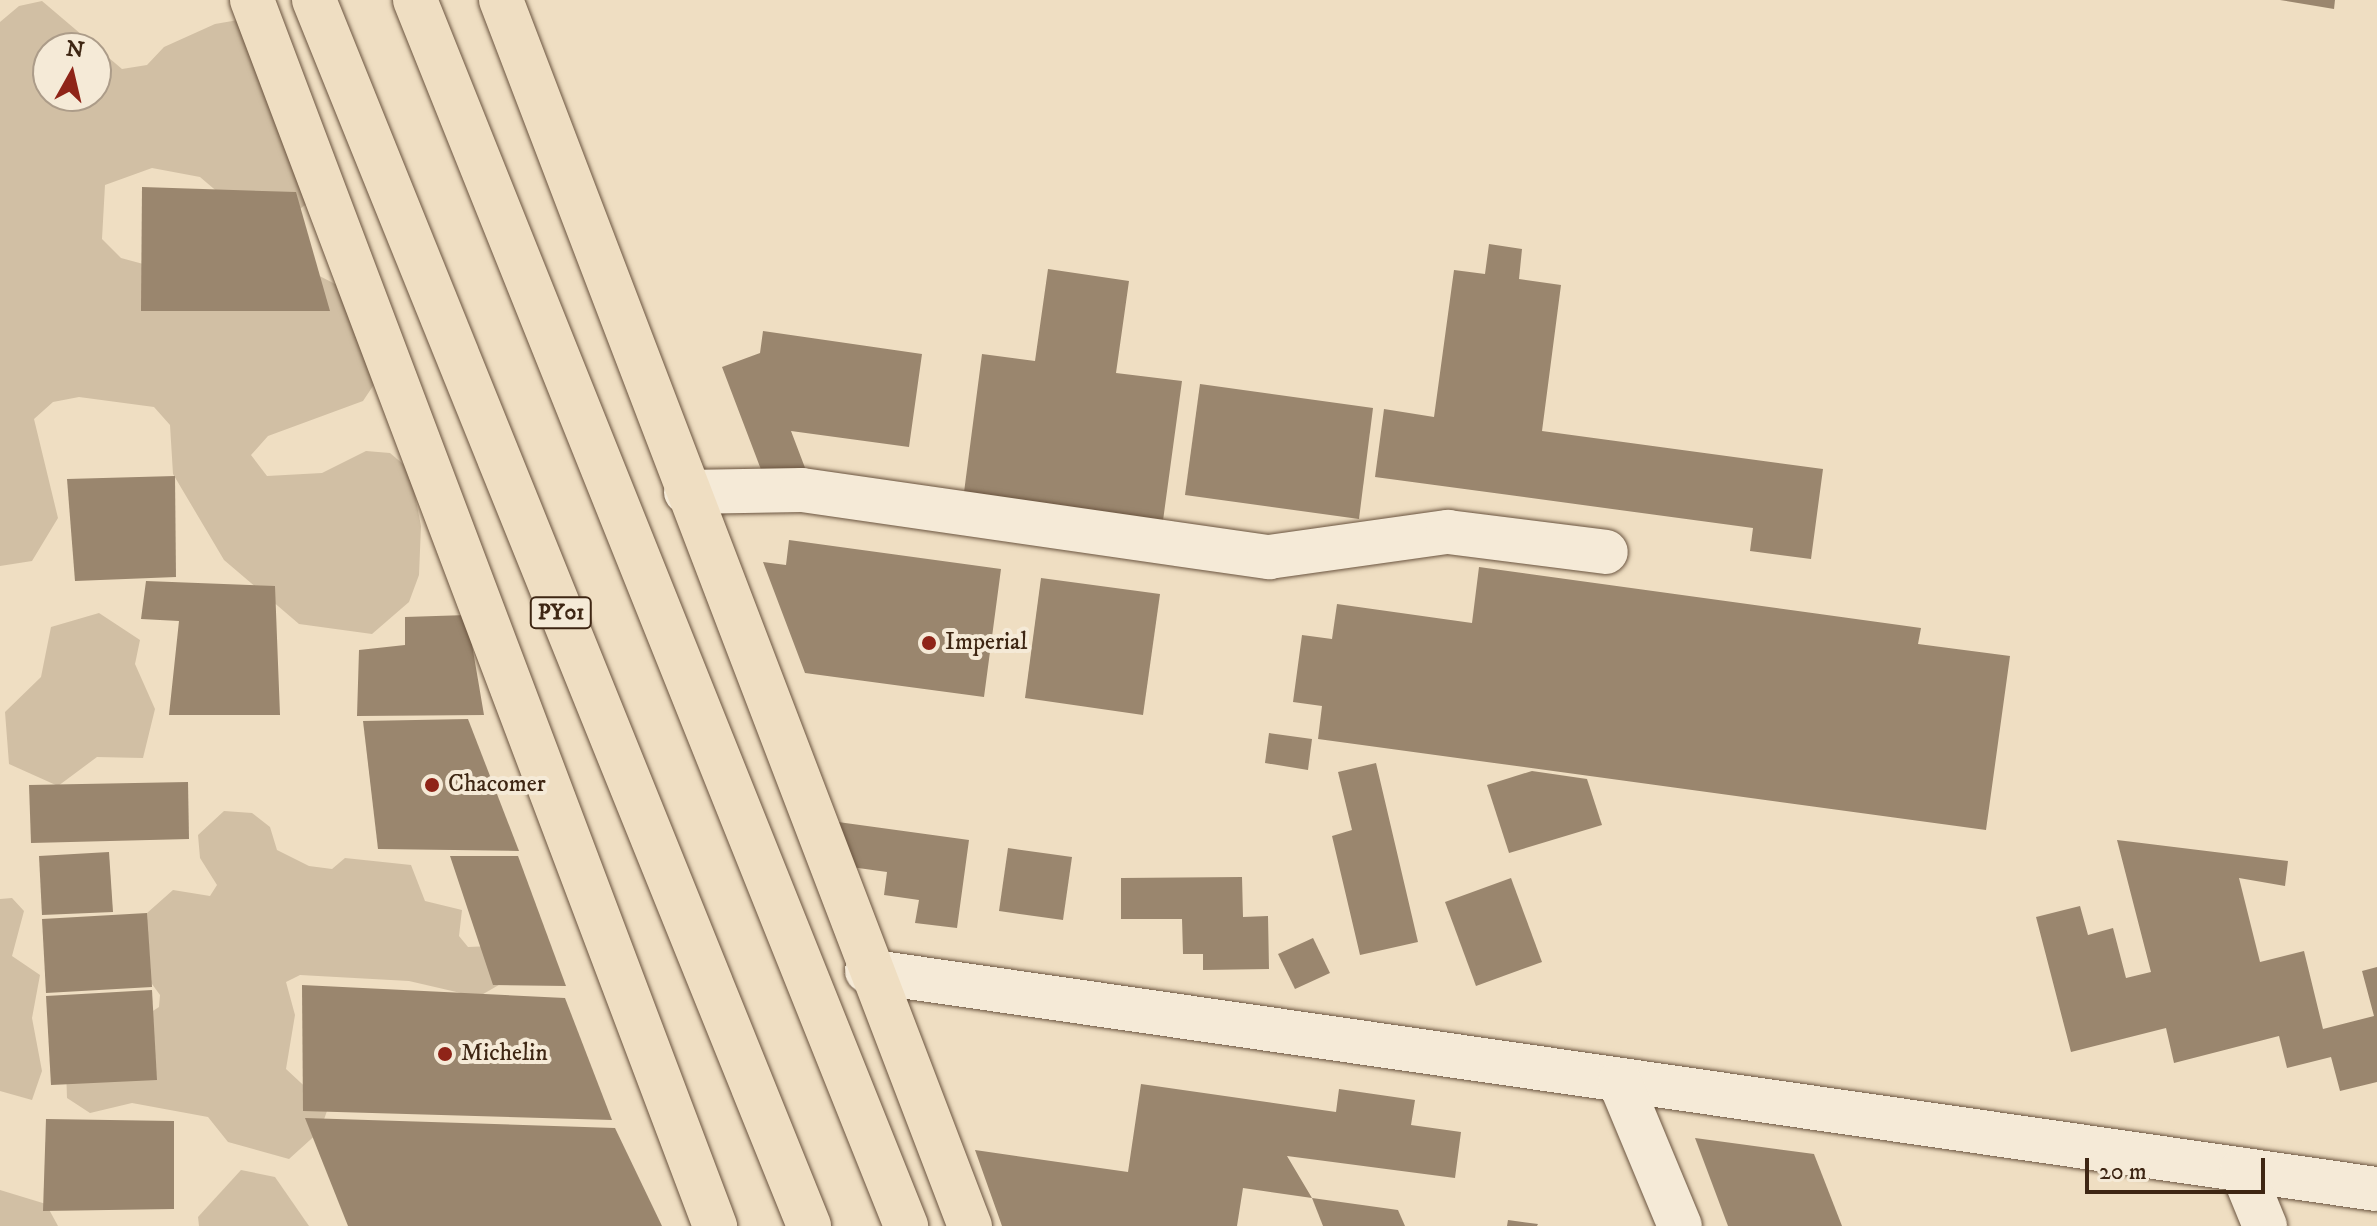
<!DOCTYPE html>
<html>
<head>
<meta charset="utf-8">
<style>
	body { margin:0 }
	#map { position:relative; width:2377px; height:1226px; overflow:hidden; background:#efdec2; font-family:"IM FELL DW Pica",serif }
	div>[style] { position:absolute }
	.green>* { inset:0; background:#d1bfa4 }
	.building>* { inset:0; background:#9a866e }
	.roads { filter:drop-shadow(0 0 2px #6a543f) drop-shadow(0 0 2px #6a543f) }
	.minor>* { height:44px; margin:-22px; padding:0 22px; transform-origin:22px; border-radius:22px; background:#f5ead7 }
	.highway>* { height:44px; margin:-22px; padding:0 22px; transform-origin:22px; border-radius:22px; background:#efdec2 }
	.dots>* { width:22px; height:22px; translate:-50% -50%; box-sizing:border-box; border:4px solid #f5ead7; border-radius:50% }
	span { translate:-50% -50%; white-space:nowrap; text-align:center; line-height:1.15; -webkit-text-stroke:8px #f5ead7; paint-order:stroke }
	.shield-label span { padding:2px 6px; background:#f5ead7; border:2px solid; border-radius:6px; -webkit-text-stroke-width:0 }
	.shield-label { font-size:22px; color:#3e2613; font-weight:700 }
	.poi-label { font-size:24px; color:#3e2613 }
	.left { translate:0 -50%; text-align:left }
	.north { position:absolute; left:32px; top:32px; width:80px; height:80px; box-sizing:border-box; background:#f5ead7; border:2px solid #ac9c89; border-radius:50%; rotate:8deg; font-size:22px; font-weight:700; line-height:32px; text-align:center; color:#3e2613 }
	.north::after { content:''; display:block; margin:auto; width:28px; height:36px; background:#8f2418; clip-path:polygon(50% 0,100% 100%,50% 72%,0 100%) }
	.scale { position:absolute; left:2085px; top:1158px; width:180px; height:36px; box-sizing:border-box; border:4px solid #3e2613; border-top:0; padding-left:10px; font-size:24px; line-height:28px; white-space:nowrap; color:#3e2613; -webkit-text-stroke:6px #f5ead7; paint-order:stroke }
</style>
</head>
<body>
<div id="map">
	<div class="green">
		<div style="clip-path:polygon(evenodd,42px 1px,122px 69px,147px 65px,164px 47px,215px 24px,244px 19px,309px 202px,288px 218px,240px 211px,200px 177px,152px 168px,105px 185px,102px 239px,121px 258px,169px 271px,302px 267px,376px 305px,377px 380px,363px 401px,268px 436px,251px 455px,267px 476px,322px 473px,366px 451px,390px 453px,410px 470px,421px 526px,419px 575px,409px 602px,372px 634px,299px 624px,224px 560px,173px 474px,170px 425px,154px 407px,79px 397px,53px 402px,34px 419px,58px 518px,32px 561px,0 566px,0 22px,19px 6px,42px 1px,48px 48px,96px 48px,96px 96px,48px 96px,48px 48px)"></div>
		<div style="clip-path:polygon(99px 613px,140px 640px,135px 664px,155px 709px,143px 758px,97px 757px,58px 786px,9px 764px,5px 712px,41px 677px,51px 627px)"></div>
		<div style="clip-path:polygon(224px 811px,252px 813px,270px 827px,277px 850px,309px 866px,332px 869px,345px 858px,411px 865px,425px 901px,462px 910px,459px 936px,468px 947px,492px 946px,511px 978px,478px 997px,409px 981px,300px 975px,286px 982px,295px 1015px,286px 1069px,328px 1108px,320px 1131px,289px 1159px,228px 1142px,208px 1117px,132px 1103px,90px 1113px,67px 1098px,66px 1068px,159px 1007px,160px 995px,144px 973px,138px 921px,173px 890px,210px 896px,217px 885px,200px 858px,198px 835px)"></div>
		<div style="clip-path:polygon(12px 898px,24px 911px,12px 956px,40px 975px,32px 1018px,42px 1071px,32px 1100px,0 1091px,0 899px)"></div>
		<div style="clip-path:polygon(241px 1170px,275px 1177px,309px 1226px,199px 1226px,198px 1217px)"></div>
		<div style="clip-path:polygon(0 1190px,46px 1204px,58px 1226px,0 1226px)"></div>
	</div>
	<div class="building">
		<div style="clip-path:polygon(2280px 0,2335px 0,2334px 9px)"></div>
		<div style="clip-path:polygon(142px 187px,296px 192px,330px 311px,141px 311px)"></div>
		<div style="clip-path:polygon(1489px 244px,1522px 249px,1519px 279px,1561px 285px,1542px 431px,1823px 469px,1811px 559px,1750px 551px,1753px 528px,1375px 477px,1384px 409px,1434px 417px,1454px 270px,1485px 274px)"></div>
		<div style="clip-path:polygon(1048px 269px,1129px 281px,1116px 373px,1182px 381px,1162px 528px,963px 500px,982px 354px,1035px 361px)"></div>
		<div style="clip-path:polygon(763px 331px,922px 354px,909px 447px,791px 431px,807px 473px,768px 488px,722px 367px,760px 353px)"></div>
		<div style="clip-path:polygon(1200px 384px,1373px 408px,1359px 519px,1185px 495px)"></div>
		<div style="clip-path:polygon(175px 476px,176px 577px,75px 581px,67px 479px)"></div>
		<div style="clip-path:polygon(789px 540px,1001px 569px,984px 697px,805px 673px,763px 562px,786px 565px)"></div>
		<div style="clip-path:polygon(1479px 567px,1921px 628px,1918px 644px,2010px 656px,1986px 830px,1318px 739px,1322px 706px,1293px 702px,1302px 635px,1332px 639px,1337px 604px,1472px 623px)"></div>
		<div style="clip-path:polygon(1041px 578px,1160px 594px,1143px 715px,1025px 698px)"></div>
		<div style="clip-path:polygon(146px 581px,275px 586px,280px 715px,169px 715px,179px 621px,141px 619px)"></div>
		<div style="clip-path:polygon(467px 615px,484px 715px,357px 716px,359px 650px,405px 645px,405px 617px)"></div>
		<div style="clip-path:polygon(468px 719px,519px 851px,378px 849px,363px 721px)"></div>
		<div style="clip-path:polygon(1269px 733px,1312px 739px,1308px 770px,1265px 763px)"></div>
		<div style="clip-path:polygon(1376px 763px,1418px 942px,1360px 955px,1332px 836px,1352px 830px,1338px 772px)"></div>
		<div style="clip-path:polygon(1532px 771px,1587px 779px,1602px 825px,1509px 853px,1487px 785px)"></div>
		<div style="clip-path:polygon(188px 782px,189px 839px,31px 843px,29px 785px)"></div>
		<div style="clip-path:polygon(838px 822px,969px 840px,957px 928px,915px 923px,919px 900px,884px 895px,887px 872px,851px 867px)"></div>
		<div style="clip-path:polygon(2117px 840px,2288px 861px,2285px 886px,2239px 878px,2260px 962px,2304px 951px,2323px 1029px,2374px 1016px,2362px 971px,2377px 967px,2377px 1082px,2340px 1091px,2331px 1057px,2287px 1068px,2279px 1036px,2174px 1063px,2166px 1028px,2071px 1052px,2036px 917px,2080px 906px,2088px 935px,2113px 928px,2126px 978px,2151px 972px)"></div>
		<div style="clip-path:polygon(1008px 848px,1072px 857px,1063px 920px,999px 911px)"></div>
		<div style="clip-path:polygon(109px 852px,113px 912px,42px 915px,39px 856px)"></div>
		<div style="clip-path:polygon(450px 856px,518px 856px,566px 986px,493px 985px)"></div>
		<div style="clip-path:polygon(1242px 877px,1243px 917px,1268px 916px,1269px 969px,1203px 970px,1203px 954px,1183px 954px,1182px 919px,1121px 919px,1121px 878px)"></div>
		<div style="clip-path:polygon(1511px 878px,1542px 962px,1476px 986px,1445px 902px)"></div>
		<div style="clip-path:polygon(147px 913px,152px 987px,46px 993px,42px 919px)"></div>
		<div style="clip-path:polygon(1313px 938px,1330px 973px,1295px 989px,1278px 954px)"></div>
		<div style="clip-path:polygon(302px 985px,565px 998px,612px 1120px,303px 1111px)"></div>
		<div style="clip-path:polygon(152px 990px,157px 1080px,51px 1085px,46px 996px)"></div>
		<div style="clip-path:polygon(1141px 1084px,1336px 1112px,1339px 1089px,1415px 1100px,1411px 1125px,1461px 1132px,1455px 1178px,1287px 1156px,1312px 1198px,1243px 1188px,1237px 1226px,1002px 1226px,975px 1150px,1128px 1172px)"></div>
		<div style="clip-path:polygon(305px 1118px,615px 1128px,662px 1226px,348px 1226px)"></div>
		<div style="clip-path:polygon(46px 1119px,174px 1121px,174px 1209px,43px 1211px)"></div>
		<div style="clip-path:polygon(1695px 1138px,1814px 1154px,1842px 1226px,1728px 1226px)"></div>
		<div style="clip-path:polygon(1312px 1198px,1398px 1210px,1405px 1226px,1323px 1226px)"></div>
		<div style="clip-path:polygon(1508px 1220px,1538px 1224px,1537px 1226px,1507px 1226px)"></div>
	</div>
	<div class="roads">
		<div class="minor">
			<div style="left:686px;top:492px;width:116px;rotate:-1deg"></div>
			<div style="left:802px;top:490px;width:472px;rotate:8.2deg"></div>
			<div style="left:1269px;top:557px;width:181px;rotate:-8deg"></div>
			<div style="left:1448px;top:532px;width:159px;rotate:7.2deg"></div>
			<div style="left:867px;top:971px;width:1526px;rotate:8.22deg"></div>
			<div style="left:1620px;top:1082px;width:156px;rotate:67.4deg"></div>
			<div style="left:2242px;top:1170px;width:61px;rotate:67.7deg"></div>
		</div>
		<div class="highway">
			<div style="left:252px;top:0;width:1311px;rotate:69.31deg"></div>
			<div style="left:314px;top:0;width:1322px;rotate:68.01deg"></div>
			<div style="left:415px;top:0;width:1321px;rotate:68.17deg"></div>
			<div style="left:501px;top:0;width:1313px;rotate:69.07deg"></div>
		</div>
	</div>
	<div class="dots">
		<div style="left:929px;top:643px;background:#8f2418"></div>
		<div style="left:432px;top:785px;background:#8f2418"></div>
		<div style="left:445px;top:1054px;background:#8f2418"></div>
	</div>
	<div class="shield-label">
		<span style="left:561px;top:613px">PY01</span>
	</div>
	<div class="poi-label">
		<span class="left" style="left:945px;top:643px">Imperial</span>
		<span class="left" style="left:448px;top:785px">Chacomer</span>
		<span class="left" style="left:461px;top:1054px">Michelin</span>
	</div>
	<div class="north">N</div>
	<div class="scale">20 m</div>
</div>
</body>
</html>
